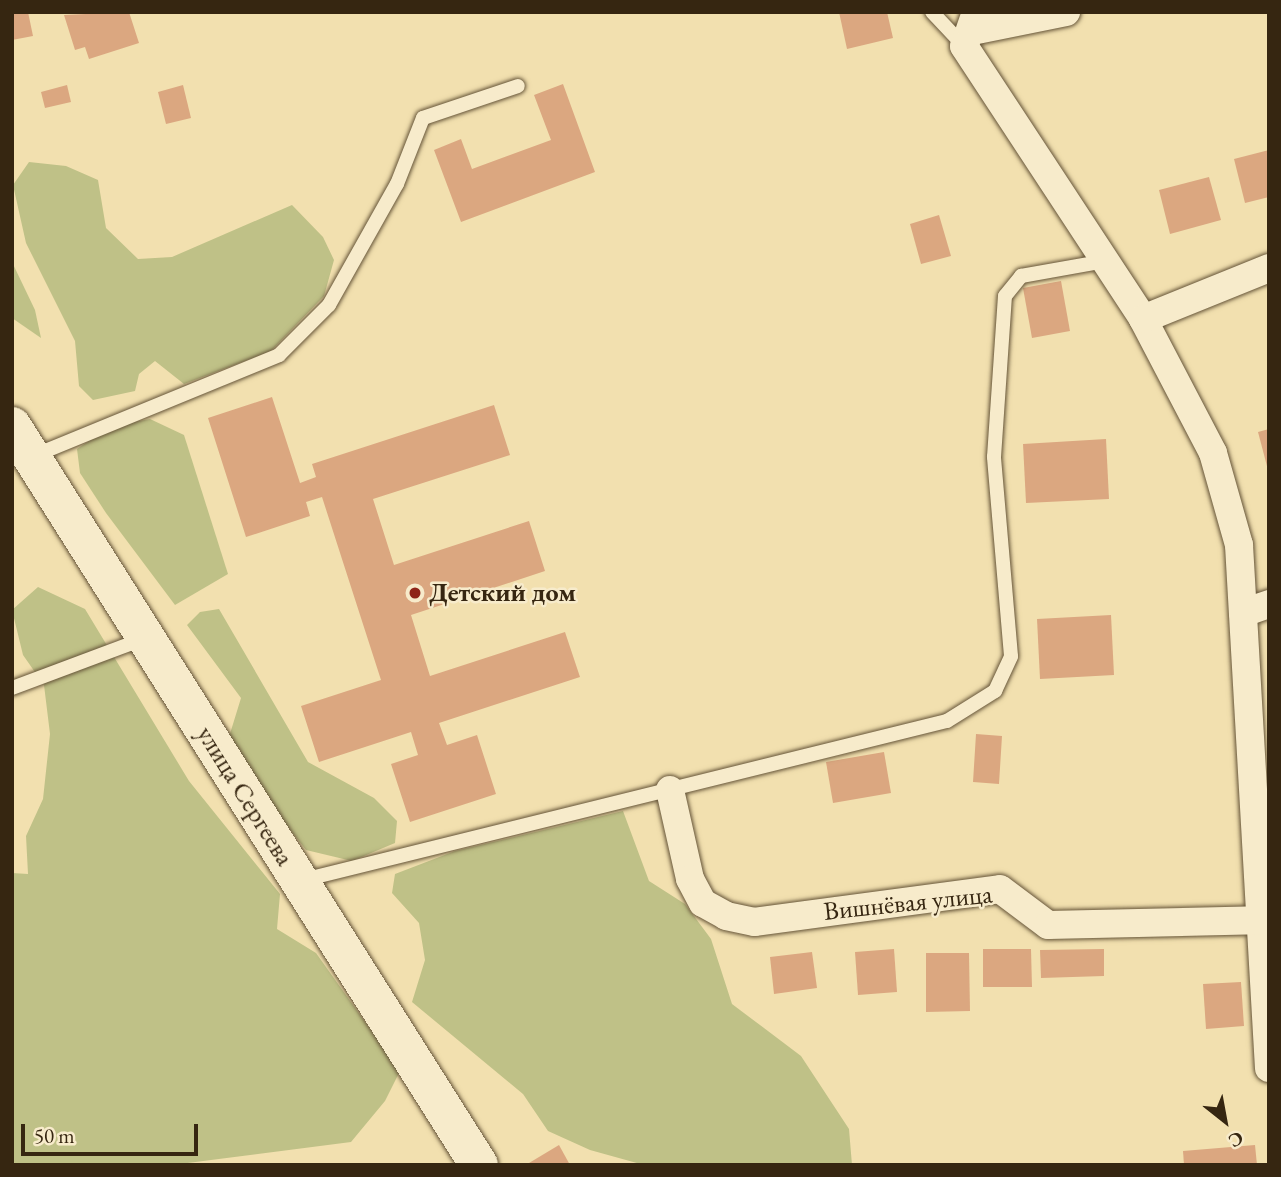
<!DOCTYPE html>
<html>
<head>
<meta charset="utf-8">
<style>
	body { margin:0 }
	#map { position:relative; width:1281px; height:1177px; overflow:hidden; background:#f2e0af; font-family:"EB Garamond",serif }
	div>[style] { position:absolute }
	.green>* { inset:0; background:#bfc187 }
	.building>* { inset:0; background:#dba780 }
	.roads { filter:drop-shadow(0 0 2px #655438) drop-shadow(0 0 2px #655438) }
	.lane>* { height:14px; margin:-7px; padding:0 7px; transform-origin:7px; border-radius:7px; background:#f7ebcb }
	.street>* { height:28px; margin:-14px; padding:0 14px; transform-origin:14px; border-radius:14px; background:#f7ebcb }
	.secondary>* { height:38px; margin:-19px; padding:0 19px; transform-origin:19px; border-radius:19px; background:#f7ebcb }
	.dots>* { width:19px; height:19px; translate:-50% -50%; box-sizing:border-box; border:4px solid #f7ebcb; border-radius:50% }
	span { translate:-50% -50%; white-space:nowrap; text-align:center; line-height:1.15; -webkit-text-stroke:5px #f7ebcb; paint-order:stroke }
	.poi-label { font-size:26px; color:#362611; font-weight:700 }
	.left { translate:0 -50%; text-align:left }
	.street-label { font-size:26px; color:#362611 }
	.frame { position:absolute; inset:0; border:14px solid #362611; pointer-events:none }
	.north { position:absolute; left:1190px; top:1086px; width:70px; height:70px; -webkit-text-stroke:5px #f7ebcb; paint-order:stroke; rotate:149deg; font-size:19px; font-weight:700; line-height:28px; text-align:center; color:#362611 }
	.north::after { content:''; display:block; margin:auto; width:24px; height:32px; background:#362611; clip-path:polygon(50% 0,100% 100%,50% 72%,0 100%) }
	.scale { position:absolute; left:21px; top:1124px; width:177px; height:32px; box-sizing:border-box; border:4px solid #362611; border-top:0; padding-left:9px; font-size:21px; line-height:24px; white-space:nowrap; color:#362611; -webkit-text-stroke:5px #f7ebcb; paint-order:stroke }
</style>
</head>
<body>
<div id="map">
	<div class="green">
		<div style="clip-path:polygon(29px 162px,66px 166px,98px 180px,106px 228px,138px 259px,172px 257px,292px 205px,323px 237px,334px 260px,324px 296px,271px 351px,184px 384px,155px 361px,139px 374px,135px 391px,93px 400px,79px 386px,75px 341px,26px 243px,13px 185px)"></div>
		<div style="clip-path:polygon(12px 262px,35px 310px,41px 338px,12px 318px)"></div>
		<div style="clip-path:polygon(150px 419px,184px 435px,228px 574px,175px 605px,106px 513px,80px 473px,77px 449px,111px 426px)"></div>
		<div style="clip-path:polygon(38px 587px,85px 609px,189px 781px,280px 894px,277px 929px,316px 953px,400px 1071px,385px 1101px,351px 1142px,172px 1165px,12px 1165px,12px 873px,28px 874px,26px 836px,43px 799px,50px 734px,44px 685px,23px 655px,12px 610px)"></div>
		<div style="clip-path:polygon(219px 609px,308px 762px,374px 798px,397px 821px,395px 843px,352px 861px,306px 850px,262px 794px,229px 737px,241px 698px,187px 625px,200px 612px)"></div>
		<div style="clip-path:polygon(623px 811px,649px 881px,685px 904px,711px 939px,732px 1004px,801px 1056px,849px 1129px,852px 1165px,644px 1165px,590px 1150px,548px 1131px,523px 1094px,412px 1002px,425px 960px,419px 923px,392px 893px,395px 874px,455px 851px)"></div>
	</div>
	<div class="building">
		<div style="clip-path:polygon(12px 12px,28px 12px,33px 36px,12px 40px)"></div>
		<div style="clip-path:polygon(129px 12px,139px 43px,89px 59px,85px 47px,75px 50px,64px 15px)"></div>
		<div style="clip-path:polygon(839px 12px,887px 12px,893px 38px,847px 49px)"></div>
		<div style="clip-path:polygon(563px 84px,595px 172px,461px 222px,434px 150px,461px 139px,472px 169px,551px 140px,534px 95px)"></div>
		<div style="clip-path:polygon(67px 85px,71px 102px,45px 108px,41px 92px)"></div>
		<div style="clip-path:polygon(183px 85px,191px 118px,166px 124px,158px 92px)"></div>
		<div style="clip-path:polygon(1269px 150px,1269px 197px,1245px 203px,1234px 159px)"></div>
		<div style="clip-path:polygon(1209px 177px,1221px 220px,1170px 234px,1159px 190px)"></div>
		<div style="clip-path:polygon(939px 215px,951px 256px,921px 264px,910px 224px)"></div>
		<div style="clip-path:polygon(1061px 281px,1070px 331px,1032px 338px,1023px 288px)"></div>
		<div style="clip-path:polygon(272px 397px,300px 483px,316px 477px,312px 464px,494px 405px,510px 455px,373px 499px,394px 565px,529px 521px,545px 571px,411px 615px,430px 676px,565px 632px,580px 677px,439px 723px,447px 745px,477px 735px,496px 794px,410px 822px,391px 764px,418px 755px,411px 732px,319px 762px,301px 706px,381px 680px,322px 497px,306px 502px,310px 516px,246px 537px,208px 418px)"></div>
		<div style="clip-path:polygon(1269px 429px,1269px 469px,1268px 470px,1258px 432px)"></div>
		<div style="clip-path:polygon(1106px 439px,1109px 499px,1026px 503px,1023px 444px)"></div>
		<div style="clip-path:polygon(1111px 615px,1114px 675px,1040px 679px,1037px 619px)"></div>
		<div style="clip-path:polygon(976px 734px,1002px 736px,999px 784px,973px 782px)"></div>
		<div style="clip-path:polygon(884px 752px,891px 793px,833px 803px,826px 762px)"></div>
		<div style="clip-path:polygon(894px 949px,897px 992px,858px 995px,855px 952px)"></div>
		<div style="clip-path:polygon(983px 949px,1031px 949px,1032px 987px,983px 987px)"></div>
		<div style="clip-path:polygon(1104px 949px,1104px 976px,1041px 978px,1040px 950px)"></div>
		<div style="clip-path:polygon(812px 952px,817px 988px,774px 994px,770px 957px)"></div>
		<div style="clip-path:polygon(926px 953px,969px 953px,970px 1011px,926px 1012px)"></div>
		<div style="clip-path:polygon(1241px 982px,1244px 1026px,1206px 1029px,1203px 984px)"></div>
		<div style="clip-path:polygon(559px 1145px,570px 1165px,530px 1165px,529px 1163px)"></div>
		<div style="clip-path:polygon(1255px 1145px,1257px 1165px,1184px 1165px,1183px 1151px)"></div>
	</div>
	<div class="roads">
		<div class="lane">
			<div style="left:932px;top:12px;width:47px;rotate:46.7deg"></div>
			<div style="left:33px;top:456px;width:266px;rotate:-22.3deg"></div>
			<div style="left:279px;top:355px;width:71px;rotate:-45deg"></div>
			<div style="left:329px;top:305px;width:139px;rotate:-60.7deg"></div>
			<div style="left:397px;top:184px;width:71px;rotate:-68.5deg"></div>
			<div style="left:423px;top:118px;width:100px;rotate:-18.6deg"></div>
			<div style="left:12px;top:688px;width:140px;rotate:-20.5deg"></div>
			<div style="left:303px;top:880px;width:663px;rotate:-13.87deg"></div>
			<div style="left:947px;top:721px;width:57px;rotate:-32deg"></div>
			<div style="left:995px;top:691px;width:38px;rotate:-65deg"></div>
			<div style="left:1011px;top:656px;width:200px;rotate:-94.9deg"></div>
			<div style="left:994px;top:457px;width:161px;rotate:-86.1deg"></div>
			<div style="left:1005px;top:296px;width:26px;rotate:-51deg"></div>
			<div style="left:1021px;top:276px;width:85px;rotate:-10.1deg"></div>
		</div>
		<div class="street">
			<div style="left:976px;top:12px;width:36px;rotate:109deg"></div>
			<div style="left:964px;top:46px;width:326px;rotate:56.7deg"></div>
			<div style="left:1143px;top:319px;width:151px;rotate:62.4deg"></div>
			<div style="left:1213px;top:453px;width:96px;rotate:74.2deg"></div>
			<div style="left:1239px;top:545px;width:524px;rotate:86.72deg"></div>
			<div style="left:972px;top:31px;width:96px;rotate:-11.4deg"></div>
			<div style="left:1143px;top:319px;width:136px;rotate:-22deg"></div>
			<div style="left:1243px;top:613px;width:28px;rotate:-19deg"></div>
			<div style="left:670px;top:790px;width:91px;rotate:77.3deg"></div>
			<div style="left:690px;top:879px;width:27px;rotate:62deg"></div>
			<div style="left:703px;top:903px;width:26px;rotate:29deg"></div>
			<div style="left:726px;top:916px;width:29px;rotate:12deg"></div>
			<div style="left:754px;top:922px;width:248px;rotate:-7.6deg"></div>
			<div style="left:1000px;top:889px;width:60px;rotate:36.9deg"></div>
			<div style="left:1048px;top:925px;width:221px;rotate:-1.3deg"></div>
		</div>
		<div class="secondary">
			<div style="left:12px;top:426px;width:874px;rotate:57.71deg"></div>
		</div>
	</div>
	<div class="dots">
		<div style="left:415px;top:593px;background:#8f2418"></div>
	</div>
	<div class="poi-label">
		<span class="left" style="left:429px;top:593px">Детский дом</span>
	</div>
	<div class="street-label">
		<span style="left:245px;top:796px;rotate:58deg">улица Сергеева</span>
		<span style="left:908px;top:903px;rotate:-6deg">Вишнёвая улица</span>
	</div>
	<div class="frame"></div>
	<div class="north">С</div>
	<div class="scale">50 m</div>
</div>
</body>
</html>
